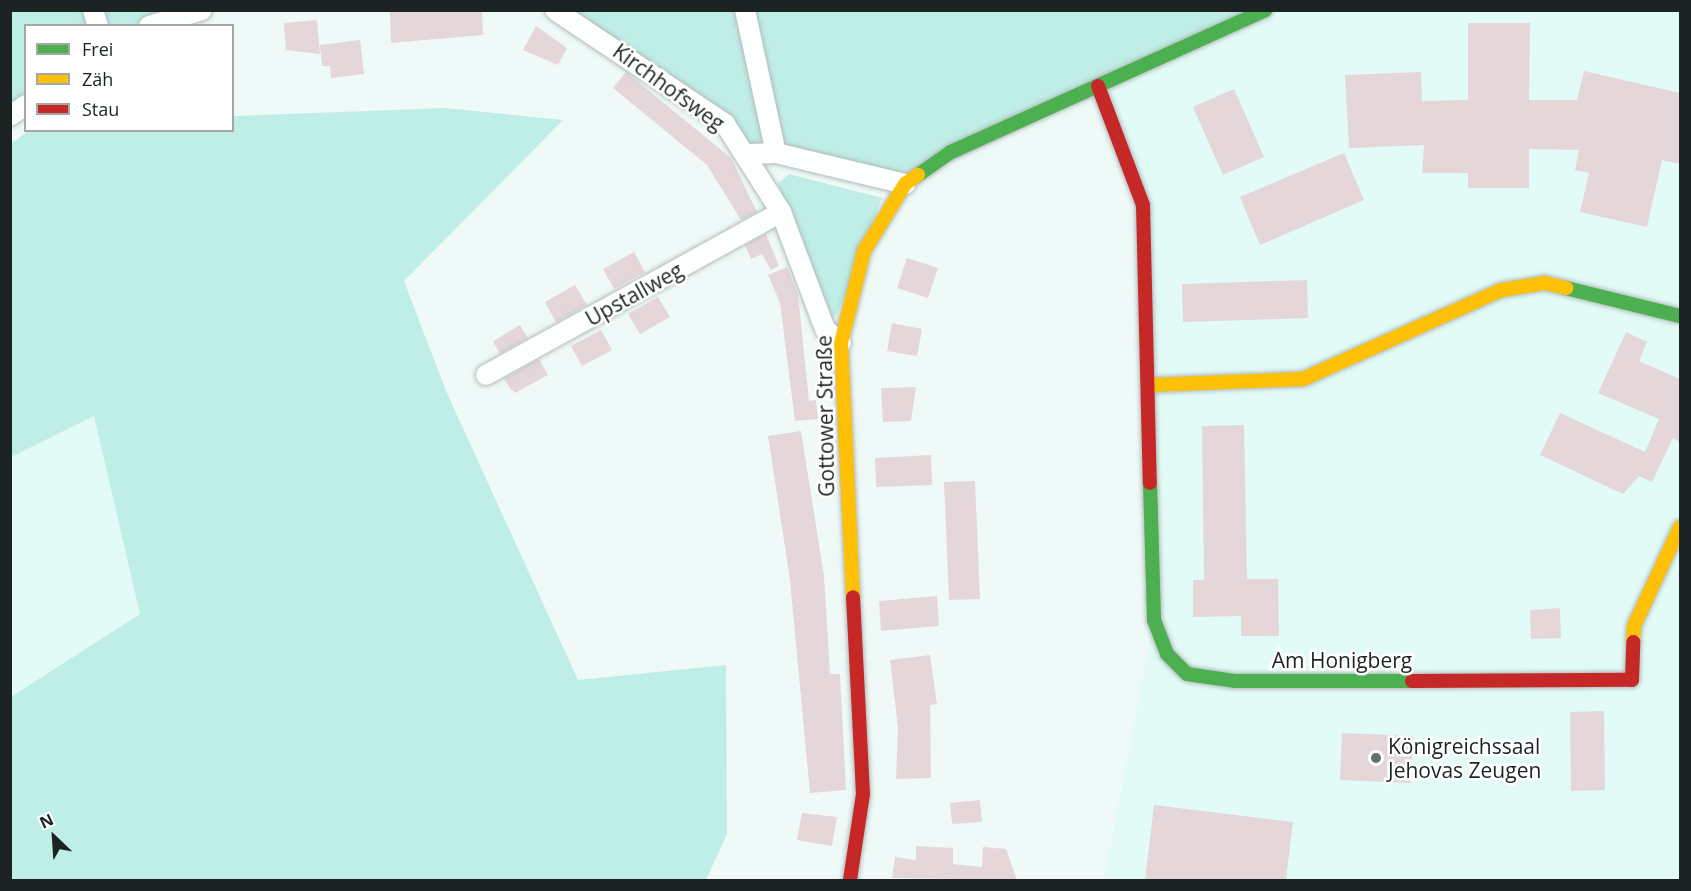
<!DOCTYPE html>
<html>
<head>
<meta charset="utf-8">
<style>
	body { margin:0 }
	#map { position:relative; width:1691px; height:891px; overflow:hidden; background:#effaf8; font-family:"Open Sans",sans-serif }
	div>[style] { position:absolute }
	.built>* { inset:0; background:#e2fbf6 }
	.green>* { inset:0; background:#bfeee6 }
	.building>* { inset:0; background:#e5d6da }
	.roads { filter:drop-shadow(0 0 2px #b2bcba) drop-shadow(0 0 2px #b2bcba) }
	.street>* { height:20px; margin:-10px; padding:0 10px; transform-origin:10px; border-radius:10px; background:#fdfefe }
	.fast>* { height:14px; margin:-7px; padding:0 7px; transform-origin:7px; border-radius:7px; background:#4caf50 }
	.slow>* { height:14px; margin:-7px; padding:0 7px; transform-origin:7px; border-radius:7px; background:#ffc107 }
	.jam>* { height:14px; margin:-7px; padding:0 7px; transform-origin:7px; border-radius:7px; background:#c62828 }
	.dots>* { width:16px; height:16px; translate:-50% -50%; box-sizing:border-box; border:3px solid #fff; border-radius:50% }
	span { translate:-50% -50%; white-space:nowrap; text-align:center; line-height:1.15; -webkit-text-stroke:5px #fff; paint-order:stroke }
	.street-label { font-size:21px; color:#1b2422 }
	.poi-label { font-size:21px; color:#1b2422 }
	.left { translate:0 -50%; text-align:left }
	.frame { position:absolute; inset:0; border:12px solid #1b2422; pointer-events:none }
	.legend { position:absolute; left:24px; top:24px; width:210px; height:108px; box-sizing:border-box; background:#fff; border:2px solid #a4a7a7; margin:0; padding:8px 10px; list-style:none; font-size:18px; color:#1b2422 }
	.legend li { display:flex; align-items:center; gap:12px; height:30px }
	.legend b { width:30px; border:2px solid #a4a7a7 }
	.north { position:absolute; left:24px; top:807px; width:60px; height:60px; -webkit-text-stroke:4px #fff; paint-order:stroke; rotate:335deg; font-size:16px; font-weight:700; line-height:24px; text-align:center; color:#1b2422 }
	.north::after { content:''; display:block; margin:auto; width:21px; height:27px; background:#1b2422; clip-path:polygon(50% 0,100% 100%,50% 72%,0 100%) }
</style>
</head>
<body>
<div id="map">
	<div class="built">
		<div style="clip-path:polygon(1265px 11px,1680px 11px,1680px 880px,1104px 880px,1154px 620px,1143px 205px,1098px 86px)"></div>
		<div style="clip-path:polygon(94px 415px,140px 614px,11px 697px,11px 457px)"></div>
	</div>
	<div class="green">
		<div style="clip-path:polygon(11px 11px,183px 11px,148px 25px,26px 26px,25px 103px,11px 114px)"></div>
		<div style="clip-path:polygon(572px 11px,1265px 11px,905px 184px,748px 154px)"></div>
		<div style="clip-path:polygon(445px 108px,563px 120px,404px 281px,446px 391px,578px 680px,726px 665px,727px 834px,706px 880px,11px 880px,11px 697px,140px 614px,94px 416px,11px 457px,11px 144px,28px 131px,232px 130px,233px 116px)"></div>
		<div style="clip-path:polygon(789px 174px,882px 198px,838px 313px,828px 321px,778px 183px)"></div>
	</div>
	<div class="building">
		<div style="clip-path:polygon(482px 10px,483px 35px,391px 43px,390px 12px)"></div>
		<div style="clip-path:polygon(317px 20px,320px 54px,286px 50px,284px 23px)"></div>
		<div style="clip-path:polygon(1468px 23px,1530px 23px,1529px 100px,1577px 100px,1584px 71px,1680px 93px,1680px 164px,1662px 160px,1647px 227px,1580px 212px,1589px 173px,1575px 170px,1579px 150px,1529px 149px,1529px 188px,1468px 188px,1468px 173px,1422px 173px,1424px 145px,1349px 148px,1345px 75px,1421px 72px,1422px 101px,1468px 100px)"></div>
		<div style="clip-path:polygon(536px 26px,567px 48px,558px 65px,523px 50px)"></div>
		<div style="clip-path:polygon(360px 40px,364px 74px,331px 78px,330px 66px,322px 66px,320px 45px)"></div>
		<div style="clip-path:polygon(626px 72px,731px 158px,757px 212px,741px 220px,707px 165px,613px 88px)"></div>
		<div style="clip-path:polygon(1234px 89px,1264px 157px,1223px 175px,1193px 107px)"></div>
		<div style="clip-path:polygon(1344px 153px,1364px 200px,1260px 245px,1240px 197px)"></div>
		<div style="clip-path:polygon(766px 234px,779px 266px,771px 270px,762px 254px,751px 259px,745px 245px)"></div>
		<div style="clip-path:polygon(634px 252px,645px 272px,614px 289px,603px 269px)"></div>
		<div style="clip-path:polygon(907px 258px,938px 268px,928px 298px,897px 288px)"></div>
		<div style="clip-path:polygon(787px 267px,798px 294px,809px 401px,816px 400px,818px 419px,795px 421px,780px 303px,768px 275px)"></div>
		<div style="clip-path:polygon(1307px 280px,1308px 318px,1183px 322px,1182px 284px)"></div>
		<div style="clip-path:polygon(575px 285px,587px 305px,556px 322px,545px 302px)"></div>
		<div style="clip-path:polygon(658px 297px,670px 317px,640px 334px,628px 314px)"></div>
		<div style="clip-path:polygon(892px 323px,922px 329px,917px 356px,887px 351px)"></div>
		<div style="clip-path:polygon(520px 325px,528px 338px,500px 354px,493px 341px)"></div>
		<div style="clip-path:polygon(601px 330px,612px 350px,582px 366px,571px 346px)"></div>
		<div style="clip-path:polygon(1626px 332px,1647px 342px,1639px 361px,1680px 379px,1680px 442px,1673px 438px,1652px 482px,1639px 476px,1623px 494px,1540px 455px,1560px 413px,1645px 452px,1659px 419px,1598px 393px)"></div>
		<div style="clip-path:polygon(539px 359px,548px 375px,515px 393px,510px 388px,504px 379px)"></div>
		<div style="clip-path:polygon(916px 387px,911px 421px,883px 422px,881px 388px)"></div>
		<div style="clip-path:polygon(1244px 425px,1247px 579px,1278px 579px,1279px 636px,1241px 636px,1241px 616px,1193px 617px,1193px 580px,1204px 580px,1202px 426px)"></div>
		<div style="clip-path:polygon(801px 431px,824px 576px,830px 674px,840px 674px,846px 790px,810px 793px,790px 580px,768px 436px)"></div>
		<div style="clip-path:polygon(931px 455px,932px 485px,876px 487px,875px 458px)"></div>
		<div style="clip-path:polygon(975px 481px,980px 599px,949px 600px,944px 482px)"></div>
		<div style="clip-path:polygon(937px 596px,939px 626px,881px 631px,879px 601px)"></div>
		<div style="clip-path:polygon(1560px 608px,1561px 638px,1531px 639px,1530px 610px)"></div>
		<div style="clip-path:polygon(930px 655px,937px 704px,930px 705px,931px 778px,896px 779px,898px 728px,890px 660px)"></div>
		<div style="clip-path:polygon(1604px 711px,1605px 790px,1571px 791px,1570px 712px)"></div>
		<div style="clip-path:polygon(1342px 733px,1413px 736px,1411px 783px,1340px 780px)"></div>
		<div style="clip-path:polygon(980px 800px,982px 822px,952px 824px,950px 803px)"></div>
		<div style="clip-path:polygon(1154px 805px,1293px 822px,1286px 880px,1145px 880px)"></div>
		<div style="clip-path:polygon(802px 813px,837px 817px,832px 846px,797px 840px)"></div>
		<div style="clip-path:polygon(916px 846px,953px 848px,953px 864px,982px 867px,983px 847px,1006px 849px,1017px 880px,892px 878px,895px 857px,916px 860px)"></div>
	</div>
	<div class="roads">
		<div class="street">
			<div style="left:93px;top:10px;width:17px;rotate:73deg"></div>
			<div style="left:555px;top:10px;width:205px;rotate:33.8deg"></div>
			<div style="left:725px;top:124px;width:104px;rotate:57.5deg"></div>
			<div style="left:781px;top:212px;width:125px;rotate:69.4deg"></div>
			<div style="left:825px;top:329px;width:21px;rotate:41deg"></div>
			<div style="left:745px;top:10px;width:146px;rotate:77.8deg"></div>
			<div style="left:149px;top:26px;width:55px;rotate:-16.8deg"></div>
			<div style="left:10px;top:116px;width:19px;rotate:-35deg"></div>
			<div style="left:748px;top:154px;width:28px;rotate:-2deg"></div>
			<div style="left:776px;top:153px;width:133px;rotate:13.5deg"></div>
			<div style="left:486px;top:375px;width:337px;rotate:-28.9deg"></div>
		</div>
		<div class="fast">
			<div style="left:918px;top:175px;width:40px;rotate:-34.9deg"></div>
			<div style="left:951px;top:152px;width:345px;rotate:-24.3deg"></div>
			<div style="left:1566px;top:288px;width:117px;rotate:13.8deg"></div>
			<div style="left:1150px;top:483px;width:137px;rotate:88.3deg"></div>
			<div style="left:1154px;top:620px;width:36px;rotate:69deg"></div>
			<div style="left:1167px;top:654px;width:28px;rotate:45deg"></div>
			<div style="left:1187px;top:674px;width:49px;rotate:8.3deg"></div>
			<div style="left:1235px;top:681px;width:177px"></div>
		</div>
		<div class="slow">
			<div style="left:1150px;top:385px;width:153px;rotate:-2.2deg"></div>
			<div style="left:1303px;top:379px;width:217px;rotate:-24.2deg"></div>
			<div style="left:1501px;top:290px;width:45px;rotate:-9deg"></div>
			<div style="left:1545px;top:283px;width:22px;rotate:13deg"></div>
			<div style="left:853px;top:597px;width:254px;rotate:-92.7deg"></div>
			<div style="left:841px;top:343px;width:95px;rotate:-76deg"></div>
			<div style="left:864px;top:251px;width:79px;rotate:-58.5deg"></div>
			<div style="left:905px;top:184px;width:16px;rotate:-35deg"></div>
			<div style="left:1633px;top:642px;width:16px;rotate:-86deg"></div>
			<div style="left:1634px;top:626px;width:109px;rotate:-65.1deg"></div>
		</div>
		<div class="jam">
			<div style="left:1098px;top:86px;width:127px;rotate:69.3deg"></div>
			<div style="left:1143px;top:205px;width:278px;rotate:88.6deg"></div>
			<div style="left:1412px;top:681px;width:220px;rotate:-0.3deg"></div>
			<div style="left:1632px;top:680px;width:38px;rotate:-88deg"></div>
			<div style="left:850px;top:880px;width:87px;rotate:-81.4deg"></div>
			<div style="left:863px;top:794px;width:197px;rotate:-92.9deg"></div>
		</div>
	</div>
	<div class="dots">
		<div style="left:1376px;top:758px;background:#656f6d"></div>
	</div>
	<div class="street-label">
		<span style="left:669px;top:87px;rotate:36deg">Kirchhofsweg</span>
		<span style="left:634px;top:294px;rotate:-29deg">Upstallweg</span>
		<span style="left:825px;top:416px;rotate:-91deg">Gottower Straße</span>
		<span style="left:1342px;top:660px">Am Honigberg</span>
	</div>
	<div class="poi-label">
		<span class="left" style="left:1388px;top:758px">Königreichssaal<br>Jehovas Zeugen</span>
	</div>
	<div class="frame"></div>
	<ul class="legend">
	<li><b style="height:8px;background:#4caf50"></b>Frei</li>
	<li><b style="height:8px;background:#ffc107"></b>Zäh</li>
	<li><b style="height:8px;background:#c62828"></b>Stau</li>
	</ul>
	<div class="north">N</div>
</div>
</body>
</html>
